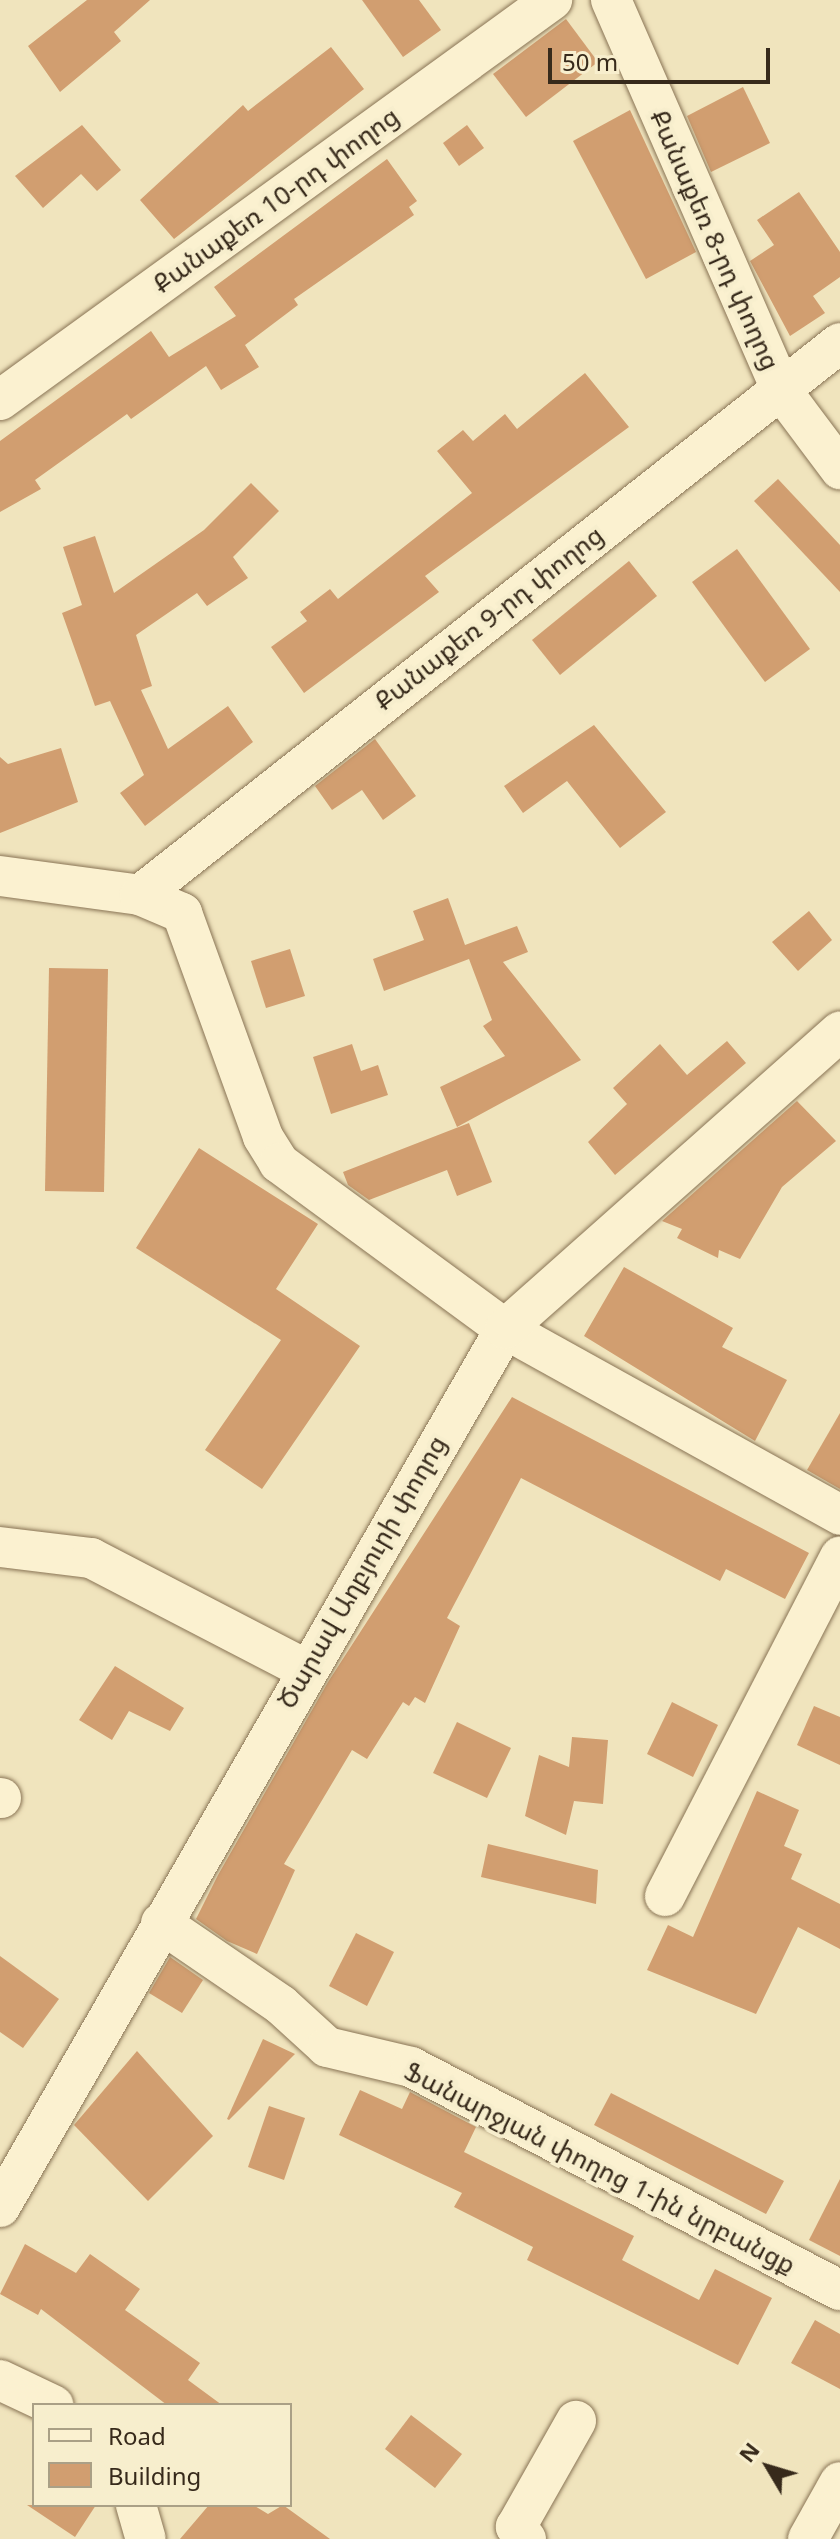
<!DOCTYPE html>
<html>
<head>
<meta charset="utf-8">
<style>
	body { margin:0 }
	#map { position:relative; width:840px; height:2539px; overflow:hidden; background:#f0e4bd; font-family:Georgia,"Noto Sans Armenian",serif }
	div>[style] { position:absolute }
	.building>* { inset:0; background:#d19e70 }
	.roads { filter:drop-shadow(0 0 2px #897455) drop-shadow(0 0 2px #897455) }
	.minor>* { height:40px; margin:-20px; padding:0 20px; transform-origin:20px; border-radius:20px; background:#fbf1d0 }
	span { translate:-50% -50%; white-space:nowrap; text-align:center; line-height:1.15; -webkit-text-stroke:8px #f7eecd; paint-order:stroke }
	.street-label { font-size:26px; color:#372a1b }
	.legend { position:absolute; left:32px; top:2403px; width:260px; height:104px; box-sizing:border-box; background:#f7eecd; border:2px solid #aaa086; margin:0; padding:10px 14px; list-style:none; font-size:24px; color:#372a1b }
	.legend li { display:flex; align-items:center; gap:16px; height:40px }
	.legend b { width:40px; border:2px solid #aaa086 }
	.north { position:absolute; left:728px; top:2427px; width:80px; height:80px; -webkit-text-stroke:6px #f7eecd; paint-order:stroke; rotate:308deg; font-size:22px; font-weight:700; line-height:32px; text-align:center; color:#372a1b }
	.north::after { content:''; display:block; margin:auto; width:28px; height:36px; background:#372a1b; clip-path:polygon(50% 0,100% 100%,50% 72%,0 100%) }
	.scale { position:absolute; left:548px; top:48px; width:222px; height:36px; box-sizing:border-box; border:4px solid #372a1b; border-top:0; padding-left:10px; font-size:24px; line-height:28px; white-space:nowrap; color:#372a1b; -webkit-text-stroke:6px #f7eecd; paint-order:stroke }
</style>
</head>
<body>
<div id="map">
	<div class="building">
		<div style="clip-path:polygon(87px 0,150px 0,114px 32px,121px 41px,60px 92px,28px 46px)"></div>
		<div style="clip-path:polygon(362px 0,419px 0,441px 30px,403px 57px)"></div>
		<div style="clip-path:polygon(566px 19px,598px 62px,526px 117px,493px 74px)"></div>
		<div style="clip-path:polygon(331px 47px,364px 89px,174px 239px,140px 200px,243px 105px,248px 111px)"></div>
		<div style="clip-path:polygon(743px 87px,770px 143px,711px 172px,687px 116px)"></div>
		<div style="clip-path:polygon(630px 110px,696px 252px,646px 279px,573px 141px)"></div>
		<div style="clip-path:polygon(82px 125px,121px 170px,97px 191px,81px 174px,43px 208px,15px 176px)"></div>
		<div style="clip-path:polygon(467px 125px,484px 148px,459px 166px,443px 143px)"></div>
		<div style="clip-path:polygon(387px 159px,417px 201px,409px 207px,414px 215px,294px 299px,298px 305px,245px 345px,259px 367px,221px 390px,206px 366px,131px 419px,127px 414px,35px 480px,41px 489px,0 512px,0 441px,151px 331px,169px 357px,236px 316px,214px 287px)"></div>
		<div style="clip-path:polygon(799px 192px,840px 252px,840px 277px,813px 296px,825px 313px,790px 336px,750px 261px,774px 245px,757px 220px)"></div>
		<div style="clip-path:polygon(585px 373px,629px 427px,425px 576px,439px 592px,304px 693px,271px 647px,307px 621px,300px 612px,330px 589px,338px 599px,472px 493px,437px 451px,463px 430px,473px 441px,505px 414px,517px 429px)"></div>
		<div style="clip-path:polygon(778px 479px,840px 545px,840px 592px,754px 501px)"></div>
		<div style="clip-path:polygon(251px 483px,279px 511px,233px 557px,248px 578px,207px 606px,197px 593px,136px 635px,152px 686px,141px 690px,168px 749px,228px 706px,253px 742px,145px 826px,120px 793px,144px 775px,110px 701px,95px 706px,62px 613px,82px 605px,63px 547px,95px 536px,114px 593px,204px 530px)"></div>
		<div style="clip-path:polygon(737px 549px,810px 649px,765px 682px,692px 582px)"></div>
		<div style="clip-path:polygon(629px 561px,657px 596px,560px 675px,532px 640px)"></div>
		<div style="clip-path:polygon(594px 725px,666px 812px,620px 848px,567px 781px,523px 813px,504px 786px)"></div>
		<div style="clip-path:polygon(375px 739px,416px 796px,383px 820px,362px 790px,332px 810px,315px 786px)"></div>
		<div style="clip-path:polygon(61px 748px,78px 802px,0 833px,0 757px,8px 764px)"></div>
		<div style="clip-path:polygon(448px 898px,465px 945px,517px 926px,528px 952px,503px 962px,581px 1060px,457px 1127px,440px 1087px,505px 1056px,483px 1026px,492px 1020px,469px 959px,384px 991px,373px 959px,424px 940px,413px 911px)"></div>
		<div style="clip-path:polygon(809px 911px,832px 940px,798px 971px,772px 942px)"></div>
		<div style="clip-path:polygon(290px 949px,305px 996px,266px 1008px,251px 961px)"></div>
		<div style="clip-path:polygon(49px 968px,108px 969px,104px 1192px,45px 1191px)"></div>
		<div style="clip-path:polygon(727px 1041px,746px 1063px,615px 1175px,588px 1142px,627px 1104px,613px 1088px,660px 1044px,687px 1075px)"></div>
		<div style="clip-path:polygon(352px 1044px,361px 1071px,378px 1065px,388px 1095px,331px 1114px,313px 1057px)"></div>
		<div style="clip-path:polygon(797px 1101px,836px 1141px,782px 1187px,740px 1259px,719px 1250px,718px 1258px,677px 1238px,682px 1229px,662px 1221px)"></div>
		<div style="clip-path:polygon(469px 1123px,492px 1182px,457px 1196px,447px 1170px,369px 1200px,348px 1185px,343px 1172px)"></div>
		<div style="clip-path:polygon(199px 1148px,318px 1224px,276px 1289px,360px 1346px,262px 1489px,205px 1450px,281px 1340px,136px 1248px)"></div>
		<div style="clip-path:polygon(624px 1267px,733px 1328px,722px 1347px,787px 1380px,755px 1441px,584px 1336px)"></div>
		<div style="clip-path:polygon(512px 1397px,809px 1553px,785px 1599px,726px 1569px,720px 1581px,521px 1478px,447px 1618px,460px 1626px,425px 1703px,415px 1697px,409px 1706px,403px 1702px,367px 1759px,352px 1750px,284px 1864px,295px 1870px,257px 1954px,227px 1941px,196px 1919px,218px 1875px,328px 1682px)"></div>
		<div style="clip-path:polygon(840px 1413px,840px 1489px,807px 1470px)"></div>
		<div style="clip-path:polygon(115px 1666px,184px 1708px,170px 1731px,129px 1711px,112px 1740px,79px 1720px)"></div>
		<div style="clip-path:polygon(672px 1702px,718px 1725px,693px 1777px,647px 1754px)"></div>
		<div style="clip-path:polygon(814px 1706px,840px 1717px,840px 1765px,797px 1745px)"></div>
		<div style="clip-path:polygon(457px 1722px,511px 1748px,487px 1798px,433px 1773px)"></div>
		<div style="clip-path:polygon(572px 1737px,608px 1740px,603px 1804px,574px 1801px,566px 1835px,525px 1816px,539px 1755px,569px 1767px)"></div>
		<div style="clip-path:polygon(757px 1791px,799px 1810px,784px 1846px,802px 1854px,791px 1879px,840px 1904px,840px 1949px,798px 1927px,756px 2014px,647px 1970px,668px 1925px,693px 1937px)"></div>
		<div style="clip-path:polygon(488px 1844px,598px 1870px,596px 1904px,481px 1877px)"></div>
		<div style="clip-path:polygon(356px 1933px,394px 1952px,367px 2006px,329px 1986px)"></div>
		<div style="clip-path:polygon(0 1956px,59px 1999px,23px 2048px,0 2032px)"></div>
		<div style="clip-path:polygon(170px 1957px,203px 1980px,182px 2013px,149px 1993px)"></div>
		<div style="clip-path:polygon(263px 2039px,295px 2054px,229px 2120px,227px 2119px)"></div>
		<div style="clip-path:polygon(137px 2051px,213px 2136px,148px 2201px,74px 2125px)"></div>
		<div style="clip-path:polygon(360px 2090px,402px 2109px,410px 2092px,476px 2127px,464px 2152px,634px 2236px,622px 2260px,699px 2300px,715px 2269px,772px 2298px,738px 2365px,527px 2260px,533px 2247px,454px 2207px,462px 2193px,339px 2135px)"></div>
		<div style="clip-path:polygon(611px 2093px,784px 2181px,766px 2214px,594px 2125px)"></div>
		<div style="clip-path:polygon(269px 2106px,305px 2118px,284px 2180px,248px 2167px)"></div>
		<div style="clip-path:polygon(840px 2179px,840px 2256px,809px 2240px)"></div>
		<div style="clip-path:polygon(25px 2244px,76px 2273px,90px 2254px,140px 2289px,125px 2310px,200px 2363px,188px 2380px,222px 2405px,167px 2405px,41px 2309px,38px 2315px,0 2294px)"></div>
		<div style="clip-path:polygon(815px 2320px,840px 2334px,840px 2389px,791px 2363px)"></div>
		<div style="clip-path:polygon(411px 2415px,462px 2454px,435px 2488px,385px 2449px)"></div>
		<div style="clip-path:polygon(27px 2505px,96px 2505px,75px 2537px)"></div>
		<div style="clip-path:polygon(209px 2505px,253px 2505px,268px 2514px,283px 2505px,330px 2539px,180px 2539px)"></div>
	</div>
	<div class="roads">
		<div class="minor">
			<div style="left:611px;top:0;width:425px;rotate:66.4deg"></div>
			<div style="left:781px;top:390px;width:99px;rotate:53.2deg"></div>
			<div style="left:0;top:400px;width:682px;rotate:-35.93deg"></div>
			<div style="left:0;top:876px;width:141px;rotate:7.7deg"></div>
			<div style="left:140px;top:895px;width:46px;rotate:23.2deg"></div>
			<div style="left:182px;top:913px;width:238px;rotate:70.1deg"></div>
			<div style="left:263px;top:1137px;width:31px;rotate:58deg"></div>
			<div style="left:279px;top:1163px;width:280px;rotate:36.3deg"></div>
			<div style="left:505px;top:1329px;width:383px;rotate:29deg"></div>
			<div style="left:140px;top:895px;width:891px;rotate:-38.26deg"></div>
			<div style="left:0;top:1547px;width:92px;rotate:6.9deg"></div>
			<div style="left:91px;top:1558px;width:241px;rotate:27.4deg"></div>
			<div style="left:0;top:1798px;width:1px"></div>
			<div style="left:665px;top:1896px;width:382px;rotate:-62.7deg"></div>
			<div style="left:161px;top:1923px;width:145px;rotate:34.3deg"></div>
			<div style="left:281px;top:2005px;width:62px;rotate:42.4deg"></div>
			<div style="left:327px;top:2047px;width:86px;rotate:13.4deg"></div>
			<div style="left:411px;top:2067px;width:483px;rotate:27.5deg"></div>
			<div style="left:0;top:2207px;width:1013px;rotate:-60.09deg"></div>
			<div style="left:505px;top:1329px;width:448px;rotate:-41.6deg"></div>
			<div style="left:0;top:2380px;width:59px;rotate:25.3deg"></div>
			<div style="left:136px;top:2505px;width:35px;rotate:74deg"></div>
			<div style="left:526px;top:2539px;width:16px;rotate:-130deg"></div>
			<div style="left:516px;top:2527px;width:122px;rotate:-60.5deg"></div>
			<div style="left:808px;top:2539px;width:65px;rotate:-60.7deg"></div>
		</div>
	</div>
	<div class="street-label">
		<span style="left:276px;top:200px;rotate:-36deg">Քանաքեռ 10-րդ փողոց</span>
		<span style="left:715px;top:240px;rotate:66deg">Քանաքեռ 8-րդ փողոց</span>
		<span style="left:489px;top:618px;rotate:-38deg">Քանաքեռ 9-րդ փողոց</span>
		<span style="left:362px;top:1572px;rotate:-60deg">Ծարավ Աղբյուրի փողոց</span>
		<span style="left:600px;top:2168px;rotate:27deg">Ֆանարջյան փողոց 1-ին նրբանցք</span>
	</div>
	<ul class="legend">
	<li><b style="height:10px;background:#fbf1d0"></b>Road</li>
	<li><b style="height:22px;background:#d19e70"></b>Building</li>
	</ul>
	<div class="north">N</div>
	<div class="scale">50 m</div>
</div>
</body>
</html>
